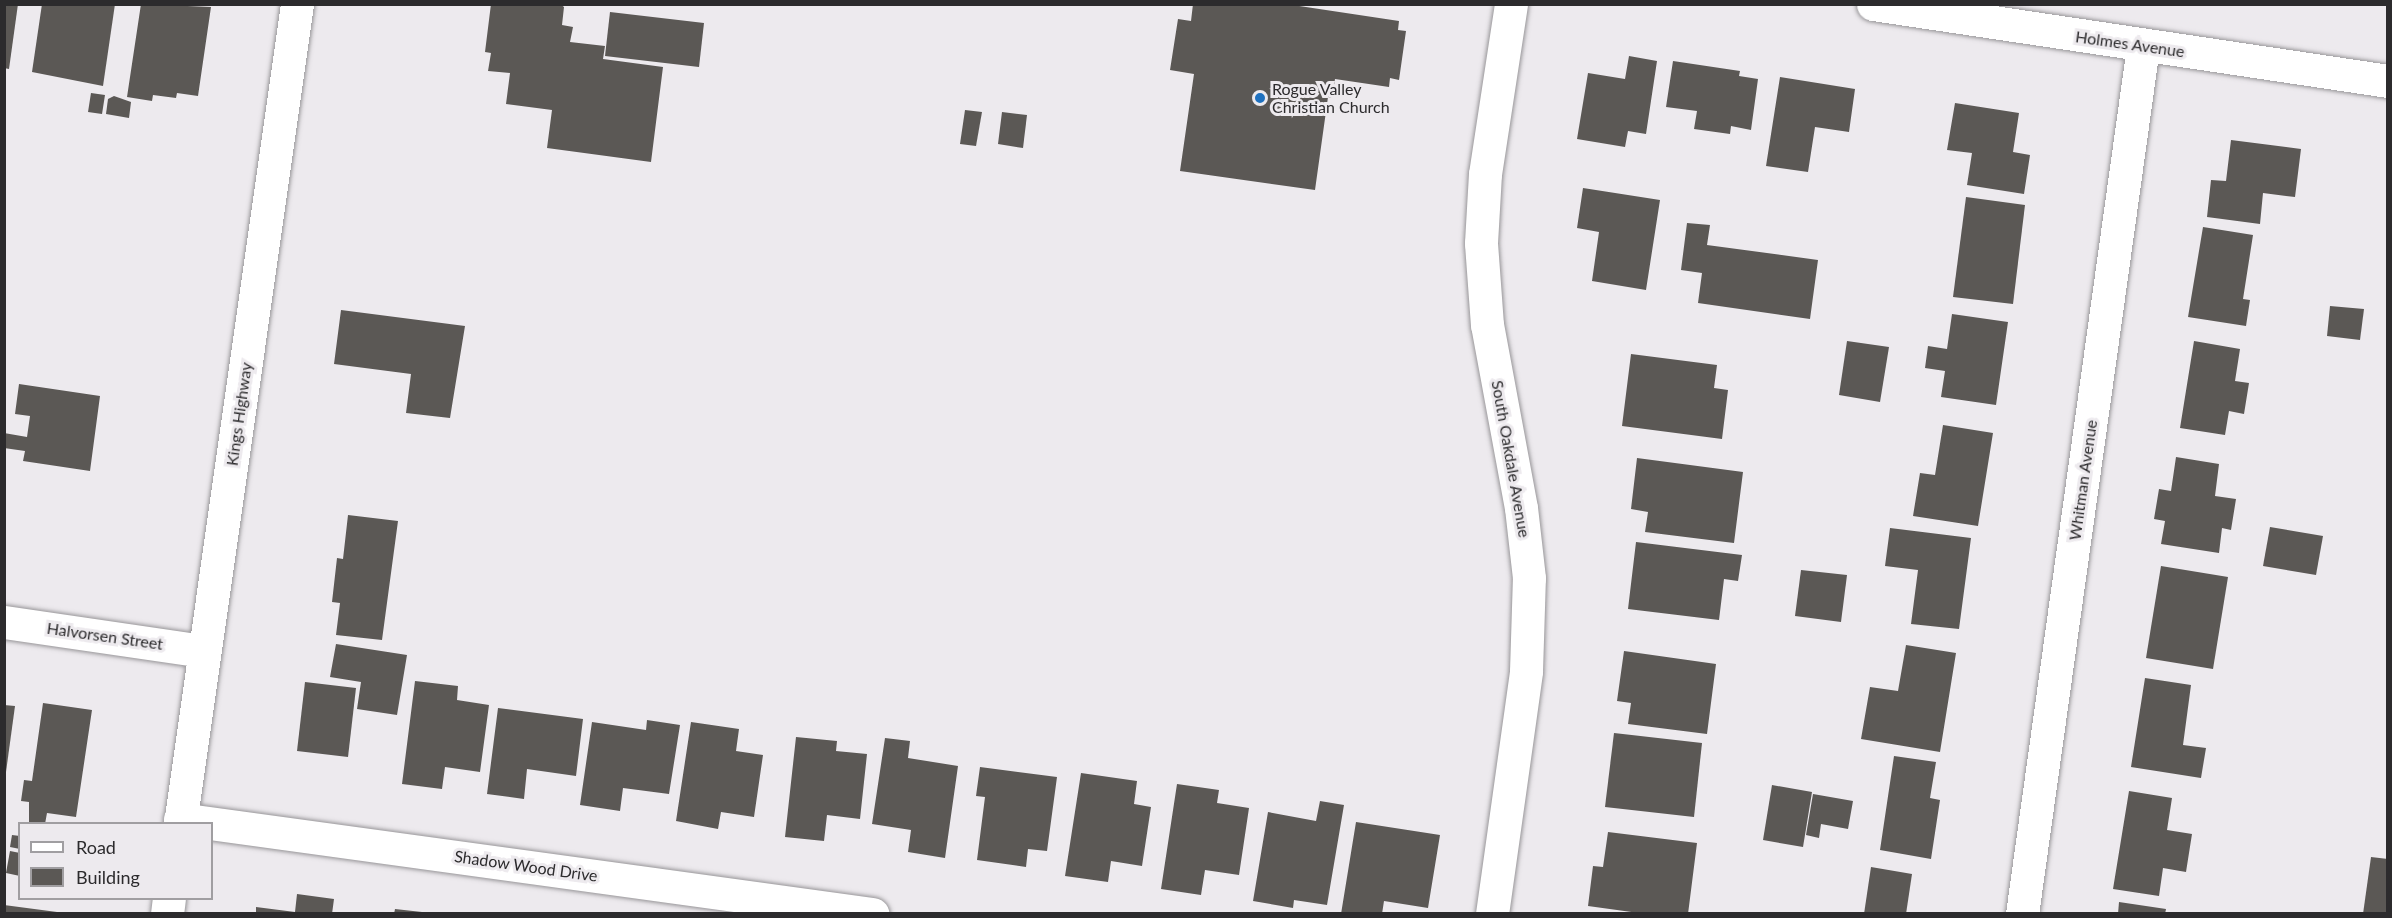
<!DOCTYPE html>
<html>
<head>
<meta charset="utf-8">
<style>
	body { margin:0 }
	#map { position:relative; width:2392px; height:918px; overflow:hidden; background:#edeaee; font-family:Lato,sans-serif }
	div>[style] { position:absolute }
	.building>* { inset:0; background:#5b5855 }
	.roads { filter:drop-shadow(0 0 2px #989699) drop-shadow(0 0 2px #989699) }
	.minor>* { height:33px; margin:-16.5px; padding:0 16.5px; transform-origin:16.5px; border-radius:16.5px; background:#fff }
	.dots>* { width:16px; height:16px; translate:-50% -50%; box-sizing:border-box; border:3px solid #edeaee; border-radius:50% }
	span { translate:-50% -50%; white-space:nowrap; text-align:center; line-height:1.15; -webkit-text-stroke:6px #edeaee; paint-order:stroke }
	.street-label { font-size:16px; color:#2c2b2d }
	.poi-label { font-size:16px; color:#2c2b2d }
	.left { translate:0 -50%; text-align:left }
	.frame { position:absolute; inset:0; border:6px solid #2c2b2d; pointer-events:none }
	.legend { position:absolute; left:18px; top:822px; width:195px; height:78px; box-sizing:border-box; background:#edeaee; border:2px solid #a09ea1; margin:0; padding:8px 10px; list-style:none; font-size:18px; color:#2c2b2d }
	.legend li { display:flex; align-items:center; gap:12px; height:30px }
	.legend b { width:30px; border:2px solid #a09ea1 }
</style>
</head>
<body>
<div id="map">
	<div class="building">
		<div style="clip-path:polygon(4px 4px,18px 4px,9px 69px,4px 68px)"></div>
		<div style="clip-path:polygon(42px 4px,115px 4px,103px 86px,32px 72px)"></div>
		<div style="clip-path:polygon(141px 4px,211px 7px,198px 96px,177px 93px,176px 98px,153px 95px,152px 101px,127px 97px)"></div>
		<div style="clip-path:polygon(491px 4px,560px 4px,564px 7px,562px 25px,573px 27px,570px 42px,605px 46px,603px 59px,663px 67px,651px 162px,547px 148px,552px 110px,506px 104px,510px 73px,488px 71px,491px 53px,485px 52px)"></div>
		<div style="clip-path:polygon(1193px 4px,1286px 4px,1399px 21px,1398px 30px,1406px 31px,1399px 80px,1390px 78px,1389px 87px,1335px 79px,1332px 98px,1328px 97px,1315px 190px,1180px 171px,1194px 74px,1170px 70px,1178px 19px,1191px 21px)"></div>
		<div style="clip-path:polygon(610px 12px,704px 23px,699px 67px,605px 56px)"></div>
		<div style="clip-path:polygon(1629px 56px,1657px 61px,1646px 134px,1628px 131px,1625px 147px,1577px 139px,1588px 73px,1625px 79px)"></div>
		<div style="clip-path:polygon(1673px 61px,1740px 71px,1739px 76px,1758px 79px,1751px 130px,1731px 126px,1730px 134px,1694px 129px,1697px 111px,1666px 107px)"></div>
		<div style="clip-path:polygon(1780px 77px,1855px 89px,1849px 132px,1815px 127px,1808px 172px,1766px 166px)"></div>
		<div style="clip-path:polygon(91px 93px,105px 95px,102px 114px,88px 112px)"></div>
		<div style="clip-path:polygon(114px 96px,131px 102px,129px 118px,106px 114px,108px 99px)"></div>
		<div style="clip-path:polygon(1955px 103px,2019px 113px,2013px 152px,2030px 155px,2024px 194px,1967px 185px,1972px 153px,1947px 150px)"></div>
		<div style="clip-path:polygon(965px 110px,982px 112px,976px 146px,960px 144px)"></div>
		<div style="clip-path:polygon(1002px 112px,1027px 115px,1023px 148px,998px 144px)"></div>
		<div style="clip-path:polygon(2231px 140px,2301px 149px,2295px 197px,2263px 193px,2260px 224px,2207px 217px,2211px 180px,2226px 181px)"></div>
		<div style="clip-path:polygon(1583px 188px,1660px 200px,1646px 290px,1592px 281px,1599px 232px,1577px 228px)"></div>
		<div style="clip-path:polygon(1966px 197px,2025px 205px,2013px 304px,1953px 297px)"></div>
		<div style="clip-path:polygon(1687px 223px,1710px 225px,1707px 245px,1818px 260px,1810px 319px,1698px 303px,1702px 273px,1681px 270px)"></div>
		<div style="clip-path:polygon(2203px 227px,2253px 235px,2243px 299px,2250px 300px,2246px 326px,2188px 317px)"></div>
		<div style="clip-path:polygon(2330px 306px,2364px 309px,2360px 340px,2327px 336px)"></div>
		<div style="clip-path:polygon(341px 310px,465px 326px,450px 418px,406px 413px,411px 374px,334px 364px)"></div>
		<div style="clip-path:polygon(1952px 314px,2008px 322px,1996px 405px,1941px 397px,1945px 371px,1925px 368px,1928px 346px,1947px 349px)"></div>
		<div style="clip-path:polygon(1847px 341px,1889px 347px,1880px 402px,1839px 395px)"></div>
		<div style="clip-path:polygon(2194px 341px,2240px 349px,2235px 381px,2249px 383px,2244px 414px,2229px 411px,2225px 435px,2180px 428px)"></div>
		<div style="clip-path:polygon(1631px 354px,1717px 365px,1714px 388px,1728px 390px,1722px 439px,1622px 426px)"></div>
		<div style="clip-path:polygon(19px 384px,100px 396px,90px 471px,23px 461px,25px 451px,4px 448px,4px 433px,27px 437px,30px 416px,15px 414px)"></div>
		<div style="clip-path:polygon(1943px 425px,1993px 433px,1978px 526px,1913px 516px,1920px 473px,1935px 475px)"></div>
		<div style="clip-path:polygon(2176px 457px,2219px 464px,2215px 496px,2236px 499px,2231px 530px,2222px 528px,2219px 553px,2161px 544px,2165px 521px,2154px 519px,2159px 489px,2171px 491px)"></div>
		<div style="clip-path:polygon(1637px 458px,1743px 472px,1734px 543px,1645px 532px,1648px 512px,1631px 509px)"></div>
		<div style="clip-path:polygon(348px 515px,398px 521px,382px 640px,336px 635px,340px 603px,332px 602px,337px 558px,343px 559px)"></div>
		<div style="clip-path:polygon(2270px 527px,2323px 536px,2316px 575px,2263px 566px)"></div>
		<div style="clip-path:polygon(1890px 528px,1971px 538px,1959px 629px,1911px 624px,1918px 570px,1885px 566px)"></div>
		<div style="clip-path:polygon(1636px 542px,1742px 555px,1738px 581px,1724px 579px,1719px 620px,1628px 609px)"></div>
		<div style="clip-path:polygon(2161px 566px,2228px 577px,2213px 669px,2146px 658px)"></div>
		<div style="clip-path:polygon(1801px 570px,1847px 575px,1841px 622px,1795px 616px)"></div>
		<div style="clip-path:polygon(336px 644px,407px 655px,397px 715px,357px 709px,361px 682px,330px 677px)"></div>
		<div style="clip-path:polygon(1906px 645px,1956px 653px,1940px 752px,1861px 739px,1870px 687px,1898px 691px)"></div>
		<div style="clip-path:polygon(1624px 651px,1716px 664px,1707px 734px,1628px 724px,1631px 703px,1617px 701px)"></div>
		<div style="clip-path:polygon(2145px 678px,2191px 685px,2183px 745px,2206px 748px,2201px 778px,2131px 767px)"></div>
		<div style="clip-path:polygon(415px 681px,458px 686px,457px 700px,489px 705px,480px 772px,445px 767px,442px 789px,402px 784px)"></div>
		<div style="clip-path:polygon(305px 682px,356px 688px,348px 757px,297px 751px)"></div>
		<div style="clip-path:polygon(43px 703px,92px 710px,76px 817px,47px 813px,45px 824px,34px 824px,29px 823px,29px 802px,21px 801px,24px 780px,32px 781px)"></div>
		<div style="clip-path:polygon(4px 705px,15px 706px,6px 772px,4px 772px)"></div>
		<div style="clip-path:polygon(498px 708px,583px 719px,576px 776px,527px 769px,524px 799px,487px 794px)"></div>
		<div style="clip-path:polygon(647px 720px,680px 725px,669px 794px,623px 788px,620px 811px,580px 805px,592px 722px,646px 730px)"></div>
		<div style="clip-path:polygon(691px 722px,739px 729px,736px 751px,763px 755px,754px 817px,721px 812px,718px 829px,676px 821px)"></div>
		<div style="clip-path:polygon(1614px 733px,1702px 743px,1694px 817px,1605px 807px)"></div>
		<div style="clip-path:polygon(796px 737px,837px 741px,836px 751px,867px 754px,860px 819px,827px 815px,824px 841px,785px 837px)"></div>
		<div style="clip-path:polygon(885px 738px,910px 741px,908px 758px,958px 766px,945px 858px,908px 852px,911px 830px,872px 824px)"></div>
		<div style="clip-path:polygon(1894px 756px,1936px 762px,1930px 798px,1940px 800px,1931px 859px,1880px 850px)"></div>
		<div style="clip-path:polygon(980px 767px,1057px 777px,1047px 851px,1028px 849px,1026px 867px,977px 860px,985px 797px,976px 796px)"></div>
		<div style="clip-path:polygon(1081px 773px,1137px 781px,1134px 804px,1151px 807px,1142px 866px,1111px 861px,1108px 882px,1065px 876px)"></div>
		<div style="clip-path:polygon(1177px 784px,1219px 790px,1217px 803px,1249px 808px,1239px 875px,1205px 870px,1201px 895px,1161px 889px)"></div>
		<div style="clip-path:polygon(1772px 785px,1812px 792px,1803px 847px,1763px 840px)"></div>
		<div style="clip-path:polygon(2129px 791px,2172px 798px,2167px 830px,2192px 834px,2186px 872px,2163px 868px,2159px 896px,2113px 889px)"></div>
		<div style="clip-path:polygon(1813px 794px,1853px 801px,1848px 829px,1821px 824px,1819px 838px,1806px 835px)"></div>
		<div style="clip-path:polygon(1320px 801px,1344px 805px,1327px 905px,1294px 900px,1293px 908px,1253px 901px,1268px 812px,1316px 821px)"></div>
		<div style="clip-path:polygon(1356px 822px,1440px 835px,1428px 908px,1384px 901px,1382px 914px,1341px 914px)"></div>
		<div style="clip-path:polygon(1608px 832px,1697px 843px,1688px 914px,1646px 914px,1588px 906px,1593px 866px,1603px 867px)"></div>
		<div style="clip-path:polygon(12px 835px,20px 836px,20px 849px,10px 847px)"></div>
		<div style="clip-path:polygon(10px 851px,20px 853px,20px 876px,6px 873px)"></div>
		<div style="clip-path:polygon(2371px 857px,2388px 859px,2388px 914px,2363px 914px)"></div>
		<div style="clip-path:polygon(1871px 867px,1912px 874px,1906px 914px,1864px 914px)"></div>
		<div style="clip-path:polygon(297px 894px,334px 899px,332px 914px,256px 914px,256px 907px,295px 912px)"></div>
		<div style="clip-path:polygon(2119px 902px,2166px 909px,2165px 914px,2118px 914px)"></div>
		<div style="clip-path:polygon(4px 905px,57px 912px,57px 914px,4px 914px)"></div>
		<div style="clip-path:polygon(395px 909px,422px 912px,422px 914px,394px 914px)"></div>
	</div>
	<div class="roads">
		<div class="minor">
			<div style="left:1873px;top:4px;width:521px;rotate:8.5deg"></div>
			<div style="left:4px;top:622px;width:202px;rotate:8.3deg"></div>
			<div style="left:180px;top:819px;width:699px;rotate:7.81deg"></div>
			<div style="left:180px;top:824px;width:828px;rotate:-81.88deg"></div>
			<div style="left:167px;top:914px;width:16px;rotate:-83deg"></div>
			<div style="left:1492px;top:914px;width:245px;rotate:-82deg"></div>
			<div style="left:1526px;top:671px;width:93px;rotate:-88.2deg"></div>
			<div style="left:1529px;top:578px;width:70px;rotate:-96.5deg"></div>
			<div style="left:1521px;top:508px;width:186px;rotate:-100.5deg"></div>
			<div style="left:1487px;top:325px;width:82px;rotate:-94.2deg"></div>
			<div style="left:1481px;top:243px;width:69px;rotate:-86.7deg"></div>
			<div style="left:1485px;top:174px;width:172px;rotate:-81.3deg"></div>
			<div style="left:2022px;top:914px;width:876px;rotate:-82.06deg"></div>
		</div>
	</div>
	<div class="dots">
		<div style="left:1260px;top:98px;background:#1f71bf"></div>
	</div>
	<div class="street-label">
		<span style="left:2130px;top:44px;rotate:8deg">Holmes Avenue</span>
		<span style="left:239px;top:414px;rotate:-82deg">Kings Highway</span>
		<span style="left:1511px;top:459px;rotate:80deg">South Oakdale Avenue</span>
		<span style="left:2083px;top:480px;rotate:-82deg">Whitman Avenue</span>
		<span style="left:105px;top:636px;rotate:8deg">Halvorsen Street</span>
		<span style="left:526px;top:866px;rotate:8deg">Shadow Wood Drive</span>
	</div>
	<div class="poi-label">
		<span class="left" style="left:1272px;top:98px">Rogue Valley<br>Christian Church</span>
	</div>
	<div class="frame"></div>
	<ul class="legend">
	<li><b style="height:8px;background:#fff"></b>Road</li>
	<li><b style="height:16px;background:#5b5855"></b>Building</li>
	</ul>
</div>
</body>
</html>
